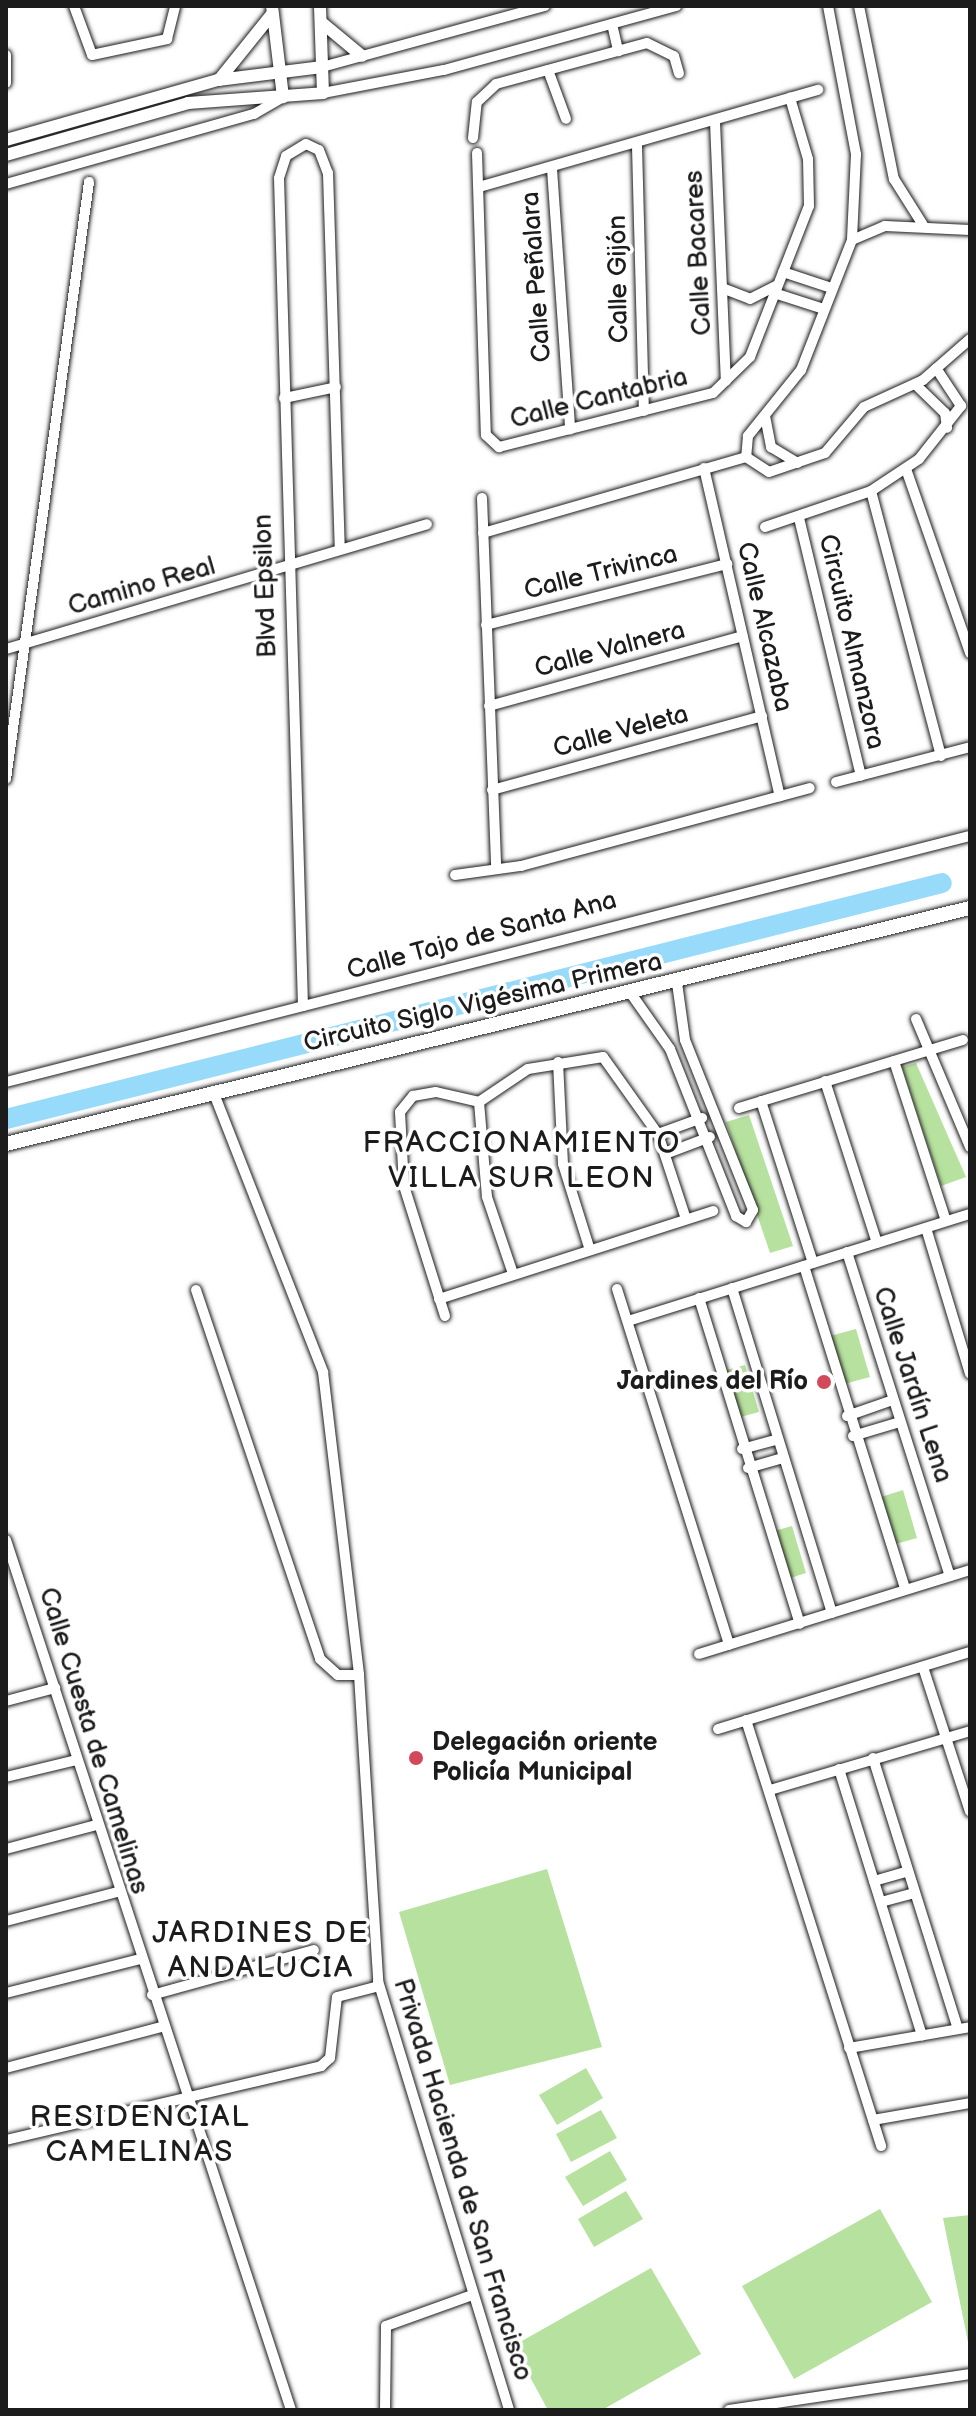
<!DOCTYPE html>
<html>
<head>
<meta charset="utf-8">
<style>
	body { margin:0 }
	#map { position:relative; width:976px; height:2416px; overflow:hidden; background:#fff; font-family:"Balsamiq Sans",sans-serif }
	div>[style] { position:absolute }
	.green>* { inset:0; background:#b7e19e }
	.river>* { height:20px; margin:-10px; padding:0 10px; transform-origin:10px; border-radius:10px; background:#97daf9 }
	.roads { filter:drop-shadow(0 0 2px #1c1c1c) drop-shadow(0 0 2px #1c1c1c) }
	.minor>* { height:10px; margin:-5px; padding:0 5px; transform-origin:5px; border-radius:5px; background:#fff }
	.tertiary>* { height:12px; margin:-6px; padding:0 6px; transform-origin:6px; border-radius:6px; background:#fff }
	.secondary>* { height:14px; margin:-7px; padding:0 7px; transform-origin:7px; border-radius:7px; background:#fff }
	.dots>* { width:22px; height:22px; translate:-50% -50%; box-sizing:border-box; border:4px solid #fff; border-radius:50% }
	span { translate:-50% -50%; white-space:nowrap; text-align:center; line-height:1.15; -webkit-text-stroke:7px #fff; paint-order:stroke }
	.street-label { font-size:26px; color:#1c1c1c }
	.poi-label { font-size:26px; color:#1c1c1c; font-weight:700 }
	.right { translate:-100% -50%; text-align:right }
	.left { translate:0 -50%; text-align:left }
	.quarter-label { font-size:30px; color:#1c1c1c; letter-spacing:2px }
	.frame { position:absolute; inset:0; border:8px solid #1c1c1c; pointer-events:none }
</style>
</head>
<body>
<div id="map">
	<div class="green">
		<div style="clip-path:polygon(916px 1063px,966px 1177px,941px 1186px,902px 1067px)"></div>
		<div style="clip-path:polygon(749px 1115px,793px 1246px,770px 1253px,726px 1122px)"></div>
		<div style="clip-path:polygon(856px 1329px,870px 1377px,844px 1384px,830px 1336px)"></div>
		<div style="clip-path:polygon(745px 1365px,759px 1412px,733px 1419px,719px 1372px)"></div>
		<div style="clip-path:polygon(903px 1490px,917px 1538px,892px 1545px,878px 1498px)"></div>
		<div style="clip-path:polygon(792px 1526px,806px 1573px,781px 1581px,767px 1533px)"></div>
		<div style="clip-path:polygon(547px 1869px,602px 2047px,450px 2085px,399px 1912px)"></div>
		<div style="clip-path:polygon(586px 2068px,603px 2098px,557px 2125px,539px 2095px)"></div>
		<div style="clip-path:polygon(601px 2110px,617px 2138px,571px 2162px,556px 2134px)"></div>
		<div style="clip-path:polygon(610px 2151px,627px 2180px,583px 2206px,565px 2177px)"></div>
		<div style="clip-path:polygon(626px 2191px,643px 2219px,594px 2247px,578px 2219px)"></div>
		<div style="clip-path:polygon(880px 2209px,932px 2302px,794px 2379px,742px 2286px)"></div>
		<div style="clip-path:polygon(970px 2215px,970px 2352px,943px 2218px)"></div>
		<div style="clip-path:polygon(651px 2268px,701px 2354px,602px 2410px,548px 2410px,513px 2346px)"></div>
	</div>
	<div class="river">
		<div style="left:6px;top:1119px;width:965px;rotate:-14.15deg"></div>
	</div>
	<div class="roads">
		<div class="minor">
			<div style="left:74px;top:6px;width:52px;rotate:69.8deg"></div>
			<div style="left:92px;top:55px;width:77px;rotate:-12deg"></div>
			<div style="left:167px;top:39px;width:34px;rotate:-76deg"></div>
			<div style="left:828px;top:6px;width:151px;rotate:79.3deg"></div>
			<div style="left:856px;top:154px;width:86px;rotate:92.7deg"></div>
			<div style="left:852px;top:240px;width:140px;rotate:111.4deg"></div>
			<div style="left:801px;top:370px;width:85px;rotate:128.8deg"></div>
			<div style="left:748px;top:436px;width:21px;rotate:95deg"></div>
			<div style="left:746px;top:457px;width:27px;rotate:33deg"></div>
			<div style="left:769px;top:472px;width:59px;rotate:-18.7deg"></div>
			<div style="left:825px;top:453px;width:60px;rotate:-49.7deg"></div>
			<div style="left:864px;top:407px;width:65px;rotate:-24.6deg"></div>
			<div style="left:923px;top:380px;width:62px;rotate:-41.1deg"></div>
			<div style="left:859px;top:6px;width:177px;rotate:78.6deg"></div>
			<div style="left:894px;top:179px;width:54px;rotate:57.8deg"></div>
			<div style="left:612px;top:24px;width:28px;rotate:77deg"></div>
			<div style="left:6px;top:55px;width:28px;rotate:90deg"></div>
			<div style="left:322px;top:67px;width:231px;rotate:-15.3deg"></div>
			<div style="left:548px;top:70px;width:52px;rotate:69.8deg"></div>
			<div style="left:323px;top:93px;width:123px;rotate:-10.8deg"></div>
			<div style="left:444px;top:70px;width:241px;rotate:-15.4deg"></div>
			<div style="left:715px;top:122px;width:259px;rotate:87.6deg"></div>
			<div style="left:473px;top:138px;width:36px;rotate:-84deg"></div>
			<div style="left:477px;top:102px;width:26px;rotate:-43deg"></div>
			<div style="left:496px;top:84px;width:156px;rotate:-15.2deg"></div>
			<div style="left:647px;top:43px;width:30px;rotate:26deg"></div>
			<div style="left:674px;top:56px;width:18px;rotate:74deg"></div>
			<div style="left:637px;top:146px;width:265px;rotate:88.5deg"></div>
			<div style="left:477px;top:153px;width:282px;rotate:88.2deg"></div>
			<div style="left:486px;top:435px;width:18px;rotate:43deg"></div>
			<div style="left:499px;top:447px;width:221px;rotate:-14.2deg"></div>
			<div style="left:713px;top:393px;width:52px;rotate:-44.2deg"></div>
			<div style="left:750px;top:357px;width:162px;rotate:-68.7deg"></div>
			<div style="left:809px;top:206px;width:47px;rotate:-91.2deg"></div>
			<div style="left:808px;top:159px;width:64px;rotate:-106.4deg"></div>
			<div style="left:552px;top:169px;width:261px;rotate:86deg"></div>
			<div style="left:6px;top:184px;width:258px;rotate:-15.8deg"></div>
			<div style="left:254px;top:114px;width:34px;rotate:-30deg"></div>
			<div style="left:479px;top:187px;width:353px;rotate:-16deg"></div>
			<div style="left:852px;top:240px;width:36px;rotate:-23deg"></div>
			<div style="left:885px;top:226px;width:85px;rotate:2.7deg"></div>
			<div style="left:783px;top:272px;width:47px;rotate:18.4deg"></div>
			<div style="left:722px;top:288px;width:30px;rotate:21deg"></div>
			<div style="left:750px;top:299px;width:29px;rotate:-27deg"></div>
			<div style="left:774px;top:293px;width:49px;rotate:17.7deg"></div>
			<div style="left:916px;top:385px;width:40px;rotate:44deg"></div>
			<div style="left:945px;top:413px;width:15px;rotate:82deg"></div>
			<div style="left:284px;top:398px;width:53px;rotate:-11.9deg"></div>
			<div style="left:765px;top:416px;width:32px;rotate:79deg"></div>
			<div style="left:771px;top:447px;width:31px;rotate:31deg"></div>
			<div style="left:704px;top:468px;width:337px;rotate:77deg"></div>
			<div style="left:906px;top:469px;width:195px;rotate:70.8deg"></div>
			<div style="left:871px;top:491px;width:274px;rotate:75.2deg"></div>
			<div style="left:482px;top:498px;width:369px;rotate:87.8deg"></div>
			<div style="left:799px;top:518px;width:265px;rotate:76.5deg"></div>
			<div style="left:765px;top:527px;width:112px;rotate:-18.8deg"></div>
			<div style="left:871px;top:491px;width:58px;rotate:-33.7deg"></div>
			<div style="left:919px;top:459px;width:68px;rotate:-51.6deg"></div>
			<div style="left:961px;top:406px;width:45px;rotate:-123.3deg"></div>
			<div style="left:483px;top:533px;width:274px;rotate:-16.1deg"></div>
			<div style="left:486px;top:625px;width:249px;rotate:-14.2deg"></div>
			<div style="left:6px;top:649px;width:439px;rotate:-16.5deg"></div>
			<div style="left:489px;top:706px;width:263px;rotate:-15.4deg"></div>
			<div style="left:6px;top:779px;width:603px;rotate:-82.08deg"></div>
			<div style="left:836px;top:782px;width:138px;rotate:-14.6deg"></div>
			<div style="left:492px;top:790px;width:280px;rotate:-15.3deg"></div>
			<div style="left:455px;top:875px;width:67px;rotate:-7.8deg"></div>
			<div style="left:521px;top:866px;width:299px;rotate:-15.1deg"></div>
			<div style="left:632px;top:995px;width:66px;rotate:54.9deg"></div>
			<div style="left:670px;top:1049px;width:180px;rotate:68.4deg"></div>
			<div style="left:736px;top:1216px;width:12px;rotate:31deg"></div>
			<div style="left:746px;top:1222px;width:14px;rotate:-60deg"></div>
			<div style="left:753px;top:1210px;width:183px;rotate:-111.8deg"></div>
			<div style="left:685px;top:1040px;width:58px;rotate:-98deg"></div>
			<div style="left:303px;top:1006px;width:828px;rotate:-91.66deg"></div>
			<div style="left:279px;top:178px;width:23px;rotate:-72deg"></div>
			<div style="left:286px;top:156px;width:23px;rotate:-31deg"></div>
			<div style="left:306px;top:144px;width:14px;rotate:25deg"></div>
			<div style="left:319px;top:150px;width:25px;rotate:69deg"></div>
			<div style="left:328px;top:173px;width:375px;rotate:88.2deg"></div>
			<div style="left:916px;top:1019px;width:139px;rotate:67.1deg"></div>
			<div style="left:894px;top:1061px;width:168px;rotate:72deg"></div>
			<div style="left:558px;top:1062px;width:102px;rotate:87.2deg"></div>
			<div style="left:563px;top:1164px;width:90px;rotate:72.6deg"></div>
			<div style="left:825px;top:1081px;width:170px;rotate:72.2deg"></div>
			<div style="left:6px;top:1082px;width:995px;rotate:-14.32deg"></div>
			<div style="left:213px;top:1091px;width:302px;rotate:68.6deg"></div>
			<div style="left:323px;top:1372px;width:305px;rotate:83.2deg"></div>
			<div style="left:359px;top:1675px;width:307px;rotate:86.4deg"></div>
			<div style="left:378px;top:1981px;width:449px;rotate:73deg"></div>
			<div style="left:761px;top:1101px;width:170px;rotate:72.2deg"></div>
			<div style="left:479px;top:1102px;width:95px;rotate:85.2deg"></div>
			<div style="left:487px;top:1197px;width:81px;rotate:71.3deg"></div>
			<div style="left:739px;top:1108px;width:234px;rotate:-16.9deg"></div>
			<div style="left:658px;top:1134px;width:47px;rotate:-20deg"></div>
			<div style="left:665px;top:1154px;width:48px;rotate:-20.7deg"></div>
			<div style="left:926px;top:1228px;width:152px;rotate:73.2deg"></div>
			<div style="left:847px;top:1252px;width:340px;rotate:72.4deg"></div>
			<div style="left:804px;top:1266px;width:338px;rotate:72.6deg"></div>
			<div style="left:732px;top:1288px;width:340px;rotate:72.9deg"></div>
			<div style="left:617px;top:1289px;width:373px;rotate:72.5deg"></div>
			<div style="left:196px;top:1290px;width:389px;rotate:71.4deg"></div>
			<div style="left:320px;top:1659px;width:24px;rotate:42deg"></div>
			<div style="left:338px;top:1675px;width:21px"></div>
			<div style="left:699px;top:1298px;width:341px;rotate:72.8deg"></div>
			<div style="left:439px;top:1299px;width:288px;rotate:-17.8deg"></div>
			<div style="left:445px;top:1316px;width:136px;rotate:-107.5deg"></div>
			<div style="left:404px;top:1186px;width:74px;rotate:-93.1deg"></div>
			<div style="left:400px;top:1112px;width:21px;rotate:-51deg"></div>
			<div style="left:413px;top:1096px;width:23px;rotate:-10deg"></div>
			<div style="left:436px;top:1092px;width:44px;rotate:13.1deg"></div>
			<div style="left:479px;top:1102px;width:59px;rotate:-34deg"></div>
			<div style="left:528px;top:1069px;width:76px;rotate:-9.1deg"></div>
			<div style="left:603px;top:1057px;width:95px;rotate:54.5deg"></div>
			<div style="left:658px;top:1134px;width:89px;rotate:71.8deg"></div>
			<div style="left:628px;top:1321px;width:358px;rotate:-17.4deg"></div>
			<div style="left:847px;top:1416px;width:49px;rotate:-19.2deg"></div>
			<div style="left:853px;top:1436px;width:49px;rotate:-16.6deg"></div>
			<div style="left:742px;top:1449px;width:34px;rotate:-15deg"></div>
			<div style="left:748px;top:1468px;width:33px;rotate:-16deg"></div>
			<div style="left:6px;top:1540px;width:915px;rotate:71.86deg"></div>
			<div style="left:699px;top:1654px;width:284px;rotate:-17.2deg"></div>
			<div style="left:923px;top:1667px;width:152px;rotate:72deg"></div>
			<div style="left:6px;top:1701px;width:51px;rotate:-14.9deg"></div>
			<div style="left:746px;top:1720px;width:447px;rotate:72.4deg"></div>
			<div style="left:718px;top:1729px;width:264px;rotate:-17deg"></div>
			<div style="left:873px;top:1758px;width:284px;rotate:72.6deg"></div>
			<div style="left:839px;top:1769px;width:279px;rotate:72.7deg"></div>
			<div style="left:6px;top:1777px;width:73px;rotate:-13.5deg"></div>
			<div style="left:770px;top:1790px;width:209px;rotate:-16.4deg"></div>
			<div style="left:6px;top:1849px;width:93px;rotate:-14.9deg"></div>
			<div style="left:874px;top:1881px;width:35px;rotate:-16deg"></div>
			<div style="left:881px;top:1902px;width:35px;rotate:-15deg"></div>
			<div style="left:6px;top:1921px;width:115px;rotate:-14.6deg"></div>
			<div style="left:6px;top:1993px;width:138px;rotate:-14.2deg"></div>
			<div style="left:152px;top:1995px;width:168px;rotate:-15.5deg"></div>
			<div style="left:849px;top:2048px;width:123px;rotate:-9.8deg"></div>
			<div style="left:6px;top:2068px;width:160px;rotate:-14.8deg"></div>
			<div style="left:873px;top:2120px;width:98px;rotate:-9.9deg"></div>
			<div style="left:6px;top:2140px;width:324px;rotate:-13.2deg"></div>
			<div style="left:321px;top:2066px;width:12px;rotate:-42deg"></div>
			<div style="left:330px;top:2058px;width:61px;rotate:-83.5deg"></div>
			<div style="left:337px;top:1997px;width:43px;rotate:-14.7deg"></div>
			<div style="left:385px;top:2410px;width:84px;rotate:-89.3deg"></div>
			<div style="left:386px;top:2326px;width:91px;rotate:-19.8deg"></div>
			<div style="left:729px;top:2410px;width:244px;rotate:-8.5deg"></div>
		</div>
		<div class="tertiary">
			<div style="left:272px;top:6px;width:92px;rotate:83.1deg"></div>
			<div style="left:321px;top:22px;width:53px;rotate:39.7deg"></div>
			<div style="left:219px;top:80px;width:85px;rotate:-51.2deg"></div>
			<div style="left:6px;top:140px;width:220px;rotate:-15.8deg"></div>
			<div style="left:218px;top:80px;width:105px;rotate:-7.1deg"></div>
			<div style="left:6px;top:155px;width:189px;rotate:-15.9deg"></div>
			<div style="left:188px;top:103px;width:135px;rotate:-4.2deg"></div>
			<div style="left:323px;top:93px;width:87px;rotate:-92deg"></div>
		</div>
		<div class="secondary">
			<div style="left:6px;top:1144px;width:992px;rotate:-13.76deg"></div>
		</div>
	</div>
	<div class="dots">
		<div style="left:824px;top:1382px;background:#d1495b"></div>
		<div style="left:416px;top:1758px;background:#d1495b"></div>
	</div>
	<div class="street-label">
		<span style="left:699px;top:253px;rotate:-93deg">Calle Bacares</span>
		<span style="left:537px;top:277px;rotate:-94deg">Calle Peñalara</span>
		<span style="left:619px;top:279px;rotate:-91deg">Calle Gijón</span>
		<span style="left:599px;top:399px;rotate:-14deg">Calle Cantabria</span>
		<span style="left:601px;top:573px;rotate:-14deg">Calle Trivinca</span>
		<span style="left:266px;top:586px;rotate:-92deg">Blvd Epsilon</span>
		<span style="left:142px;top:587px;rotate:-16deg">Camino Real</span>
		<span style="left:764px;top:627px;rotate:77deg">Calle Alcazaba</span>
		<span style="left:851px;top:642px;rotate:77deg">Circuito Almanzora</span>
		<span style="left:610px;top:650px;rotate:-15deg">Calle Valnera</span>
		<span style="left:621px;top:732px;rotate:-15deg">Calle Veleta</span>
		<span style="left:482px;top:936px;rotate:-15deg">Calle Tajo de Santa Ana</span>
		<span style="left:483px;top:1003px;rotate:-13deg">Circuito Siglo Vigésima Primera</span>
		<span style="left:912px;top:1385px;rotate:72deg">Calle Jardín Lena</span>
		<span style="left:93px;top:1741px;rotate:73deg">Calle Cuesta de Camelinas</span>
		<span style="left:462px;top:2180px;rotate:73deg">Privada Hacienda de San Francisco</span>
	</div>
	<div class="poi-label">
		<span class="right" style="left:808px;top:1382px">Jardines del Río</span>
		<span class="left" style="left:432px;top:1758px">Delegación oriente<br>Policía Municipal</span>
	</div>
	<div class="quarter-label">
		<span style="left:522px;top:1160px">FRACCIONAMIENTO<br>VILLA SUR LEON</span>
		<span style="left:261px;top:1950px">JARDINES DE<br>ANDALUCIA</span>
		<span style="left:140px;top:2134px">RESIDENCIAL<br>CAMELINAS</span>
	</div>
	<div class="frame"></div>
</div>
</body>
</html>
